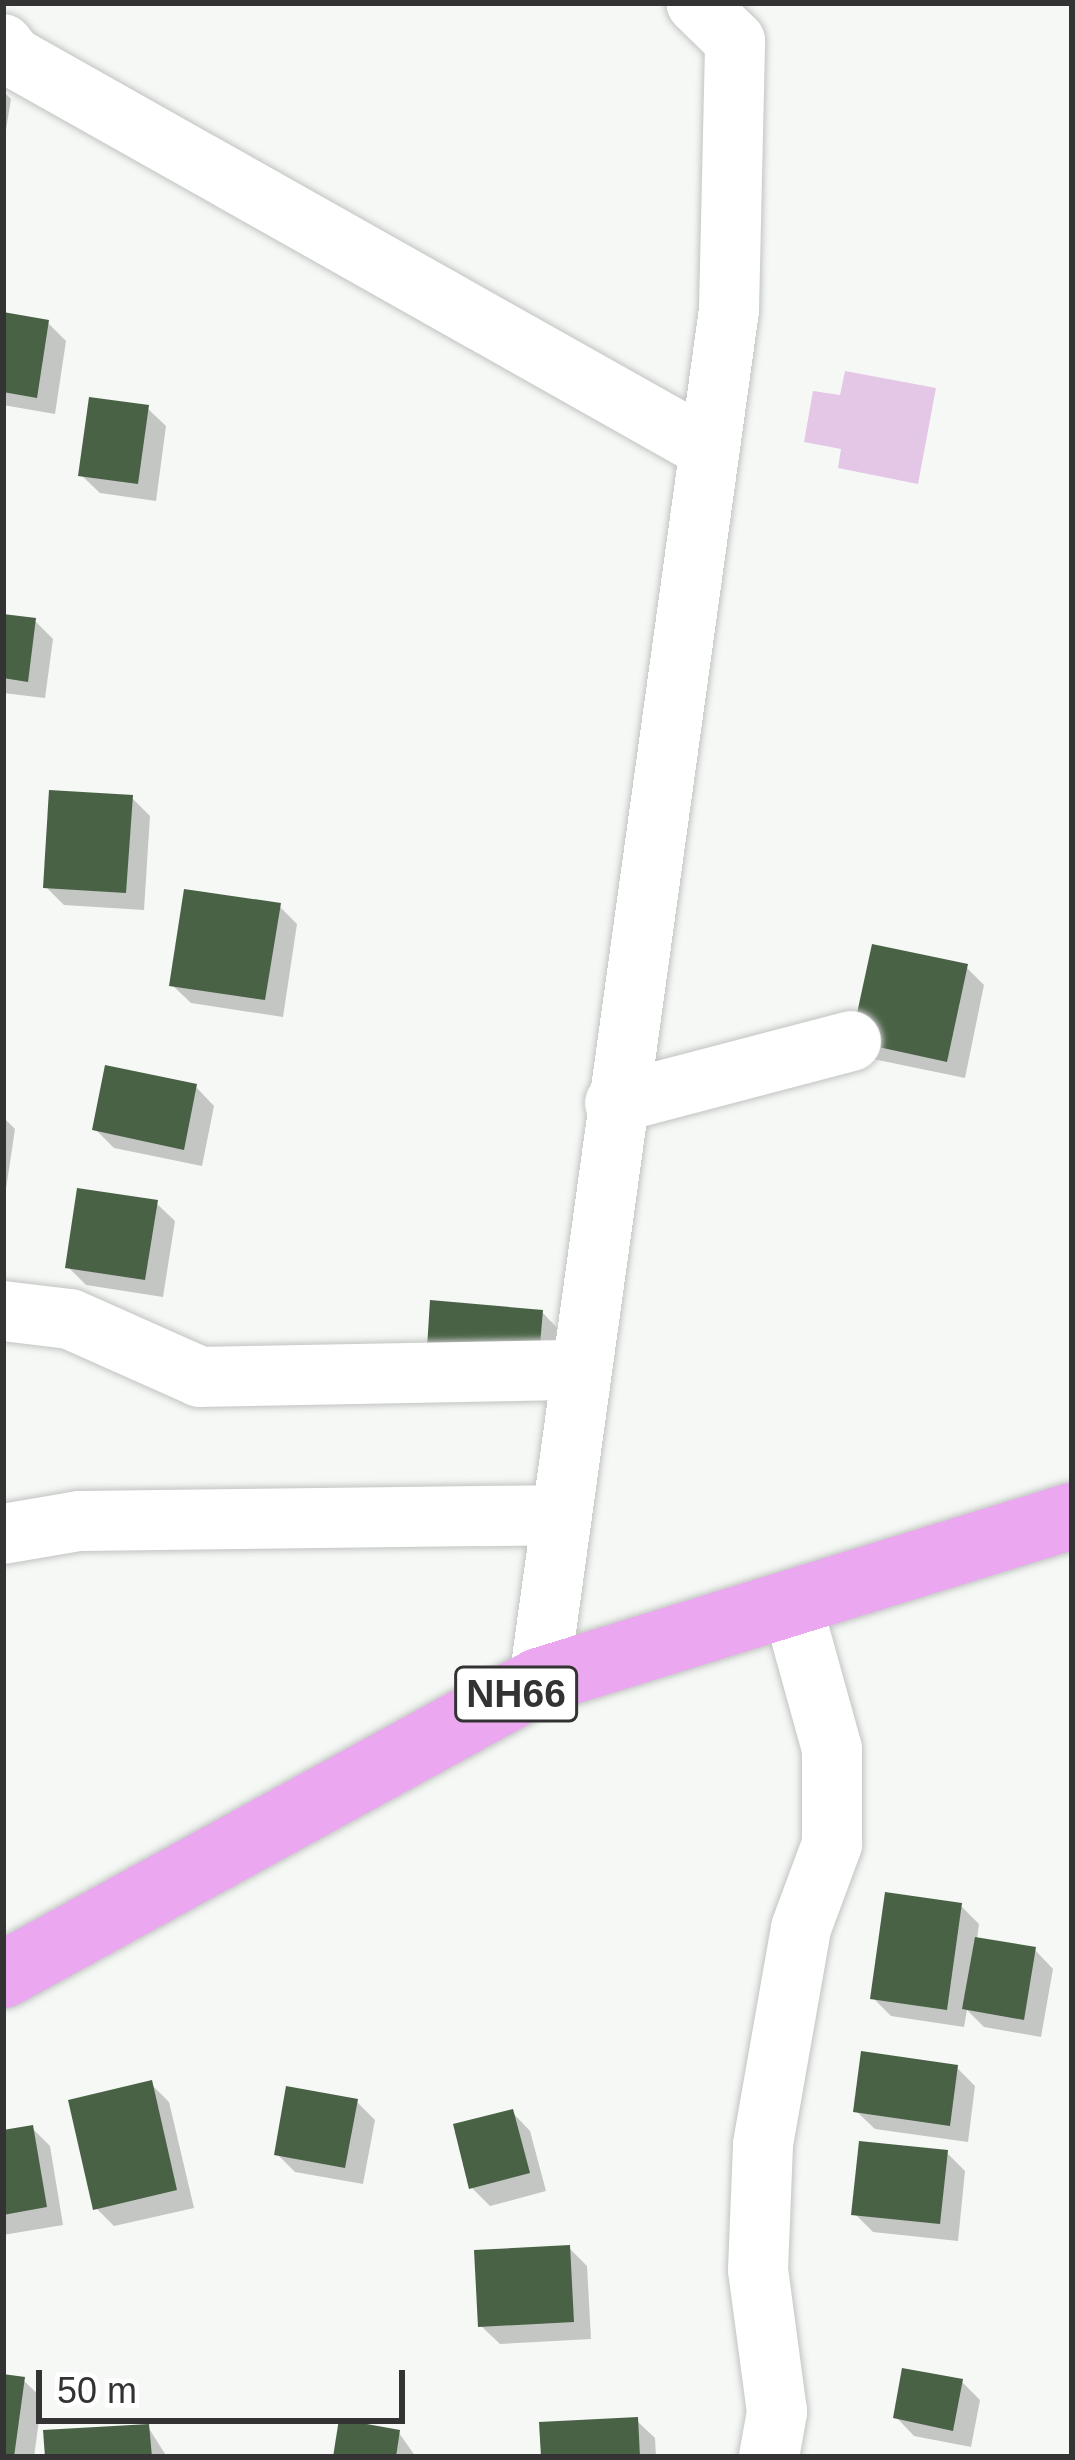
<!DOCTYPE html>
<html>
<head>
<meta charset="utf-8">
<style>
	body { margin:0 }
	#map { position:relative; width:1075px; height:2460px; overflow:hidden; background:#f5f8f5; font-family:Arial,sans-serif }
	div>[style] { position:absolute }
	.water>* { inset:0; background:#e4c7e6 }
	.shadow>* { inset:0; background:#0003 }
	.building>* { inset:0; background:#496245 }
	.roads { filter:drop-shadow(0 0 3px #c2c4c2) drop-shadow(0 0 3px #c2c4c2) }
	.minor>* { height:60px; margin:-30px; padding:0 30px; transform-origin:30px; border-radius:30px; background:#fff }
	.trunk>* { height:66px; margin:-33px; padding:0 33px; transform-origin:33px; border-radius:33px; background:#eba7f0 }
	span { translate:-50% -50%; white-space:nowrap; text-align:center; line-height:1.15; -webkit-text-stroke:12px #fff; paint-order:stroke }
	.shield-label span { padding:3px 9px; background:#fff; border:3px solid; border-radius:9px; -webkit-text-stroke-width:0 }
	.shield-label { font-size:39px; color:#323332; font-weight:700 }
	.frame { position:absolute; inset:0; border:6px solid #323332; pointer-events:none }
	.scale { position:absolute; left:36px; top:2370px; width:369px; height:54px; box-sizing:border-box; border:6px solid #323332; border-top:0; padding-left:15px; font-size:36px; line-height:42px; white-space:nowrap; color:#323332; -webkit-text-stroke:9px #fff; paint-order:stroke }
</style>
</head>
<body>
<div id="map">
	<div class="water">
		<div style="clip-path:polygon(845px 371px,936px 388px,918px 484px,838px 468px,841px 449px,804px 442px,813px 391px,840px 395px)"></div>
	</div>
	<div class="shadow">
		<div style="clip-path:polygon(3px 91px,11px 99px,3px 148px)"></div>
		<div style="clip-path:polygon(3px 315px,48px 323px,66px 341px,55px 414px,3px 405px)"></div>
		<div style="clip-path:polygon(147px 408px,166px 426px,156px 501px,100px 493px,81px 475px)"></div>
		<div style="clip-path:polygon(3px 617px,35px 621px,53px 639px,45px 698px,3px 693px)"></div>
		<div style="clip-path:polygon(132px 798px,150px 816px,144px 910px,64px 905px,46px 887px)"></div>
		<div style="clip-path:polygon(279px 906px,297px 924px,283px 1017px,191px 1003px,172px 985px)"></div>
		<div style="clip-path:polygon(874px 947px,966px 967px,984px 985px,965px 1078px,873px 1059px)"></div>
		<div style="clip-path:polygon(196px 1087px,214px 1106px,202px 1166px,114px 1148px,95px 1129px)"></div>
		<div style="clip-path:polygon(3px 1117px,15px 1129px,3px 1209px)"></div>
		<div style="clip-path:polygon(156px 1203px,175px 1221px,163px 1297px,86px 1285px,68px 1267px)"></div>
		<div style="clip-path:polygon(542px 1312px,560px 1331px,556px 1374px,448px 1365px)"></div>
		<div style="clip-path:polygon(961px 1906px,979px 1924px,977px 1940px,1035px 1950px,1053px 1969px,1041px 2037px,984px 2027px,967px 2010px,964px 2027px,891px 2016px,873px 1998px)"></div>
		<div style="clip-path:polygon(957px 2068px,975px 2086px,968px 2142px,875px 2129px,856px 2111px)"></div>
		<div style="clip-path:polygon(151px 2084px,169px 2102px,194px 2208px,114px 2226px,96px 2208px)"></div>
		<div style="clip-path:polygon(356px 2101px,375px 2120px,363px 2184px,295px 2172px,277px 2154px)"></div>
		<div style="clip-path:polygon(512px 2112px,530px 2131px,546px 2191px,490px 2206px,472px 2188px)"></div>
		<div style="clip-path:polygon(32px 2128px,50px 2146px,63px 2225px,3px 2235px,3px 2133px)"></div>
		<div style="clip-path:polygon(947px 2153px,965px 2171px,958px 2241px,873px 2232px,855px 2214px)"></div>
		<div style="clip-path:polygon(569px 2248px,587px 2266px,591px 2339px,500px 2344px,481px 2326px)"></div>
		<div style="clip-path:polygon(3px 2377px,23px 2380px,42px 2398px,34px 2457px,3px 2457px)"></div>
		<div style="clip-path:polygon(962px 2382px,980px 2400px,971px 2447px,914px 2436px,896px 2417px)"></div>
		<div style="clip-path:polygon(636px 2420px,655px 2438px,656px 2457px,544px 2457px)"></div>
		<div style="clip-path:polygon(148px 2427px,167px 2457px,48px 2457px)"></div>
		<div style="clip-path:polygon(399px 2433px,416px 2457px,336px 2457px)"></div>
	</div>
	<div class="building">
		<div style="clip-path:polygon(3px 312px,49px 320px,37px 398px,3px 392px)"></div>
		<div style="clip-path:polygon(89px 397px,149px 405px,138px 484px,78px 476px)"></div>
		<div style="clip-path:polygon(3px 614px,36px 618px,28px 682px,3px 678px)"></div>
		<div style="clip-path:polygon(49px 790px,133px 795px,126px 893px,43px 888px)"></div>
		<div style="clip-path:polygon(184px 889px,281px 903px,265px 1000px,169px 986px)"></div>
		<div style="clip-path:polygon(872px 944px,968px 964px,947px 1062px,851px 1041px)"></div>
		<div style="clip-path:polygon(105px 1065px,197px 1084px,184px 1150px,92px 1130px)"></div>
		<div style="clip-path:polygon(77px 1188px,158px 1200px,145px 1280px,65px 1268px)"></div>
		<div style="clip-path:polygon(430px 1300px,543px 1310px,539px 1357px,427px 1348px)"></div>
		<div style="clip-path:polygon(885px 1892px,962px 1903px,947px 2010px,870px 1999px)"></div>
		<div style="clip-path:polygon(975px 1937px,1036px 1947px,1024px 2020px,962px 2009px)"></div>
		<div style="clip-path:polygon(861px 2051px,958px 2065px,950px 2126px,853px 2112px)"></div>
		<div style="clip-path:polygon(152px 2080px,177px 2190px,93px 2210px,68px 2100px)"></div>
		<div style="clip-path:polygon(286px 2086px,358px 2099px,345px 2168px,274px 2155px)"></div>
		<div style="clip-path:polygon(513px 2109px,530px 2173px,469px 2189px,453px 2124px)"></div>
		<div style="clip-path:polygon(33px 2125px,47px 2207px,3px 2215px,3px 2130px)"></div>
		<div style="clip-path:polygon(859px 2141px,948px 2150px,940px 2224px,851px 2215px)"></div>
		<div style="clip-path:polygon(570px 2245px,574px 2322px,478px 2327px,474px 2250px)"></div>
		<div style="clip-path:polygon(902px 2368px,963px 2379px,953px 2431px,893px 2418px)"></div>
		<div style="clip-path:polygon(3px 2374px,25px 2377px,14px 2457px,3px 2457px)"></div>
		<div style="clip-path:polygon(638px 2417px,640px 2457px,541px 2457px,539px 2422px)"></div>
		<div style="clip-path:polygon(339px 2419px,400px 2430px,396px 2457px,333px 2457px)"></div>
		<div style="clip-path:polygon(149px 2424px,152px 2457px,45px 2457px,43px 2430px)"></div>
	</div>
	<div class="roads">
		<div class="minor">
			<div style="left:3px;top:44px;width:16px;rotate:52deg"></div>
			<div style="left:13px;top:57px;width:797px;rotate:29.4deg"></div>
			<div style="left:615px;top:1103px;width:244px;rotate:-14.7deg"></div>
			<div style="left:3px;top:1311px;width:67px;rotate:6.8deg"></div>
			<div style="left:70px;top:1319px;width:142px;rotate:24deg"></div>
			<div style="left:200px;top:1377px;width:378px;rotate:-1.1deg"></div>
			<div style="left:3px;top:1534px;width:77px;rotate:-9.7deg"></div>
			<div style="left:79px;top:1521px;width:479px;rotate:-0.7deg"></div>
			<div style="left:539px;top:1681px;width:1384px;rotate:-82.11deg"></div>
			<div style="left:729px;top:310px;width:269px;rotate:-88.7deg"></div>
			<div style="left:735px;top:41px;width:54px;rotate:-135.7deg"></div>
			<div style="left:769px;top:2457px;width:46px;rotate:-79.9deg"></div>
			<div style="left:777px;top:2412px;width:143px;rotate:-97.6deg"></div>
			<div style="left:758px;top:2270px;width:126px;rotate:-87.7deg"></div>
			<div style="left:763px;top:2144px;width:219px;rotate:-80deg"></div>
			<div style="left:801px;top:1928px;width:90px;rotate:-69.7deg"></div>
			<div style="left:832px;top:1844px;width:95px;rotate:-90deg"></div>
			<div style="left:832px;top:1749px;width:149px;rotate:-105.5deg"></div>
		</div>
		<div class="trunk">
			<div style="left:3px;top:1975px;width:611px;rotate:-28.75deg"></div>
			<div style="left:539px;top:1681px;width:558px;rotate:-17.2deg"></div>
		</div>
	</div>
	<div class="shield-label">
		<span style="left:516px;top:1694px">NH66</span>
	</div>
	<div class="frame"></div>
	<div class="scale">50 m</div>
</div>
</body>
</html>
